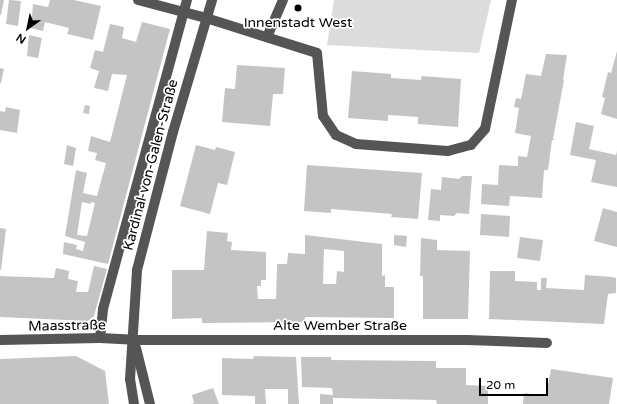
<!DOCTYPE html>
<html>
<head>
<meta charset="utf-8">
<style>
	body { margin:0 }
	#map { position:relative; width:617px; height:404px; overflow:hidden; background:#fff; font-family:"Varela Round",sans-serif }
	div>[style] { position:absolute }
	.green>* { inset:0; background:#dcdcdc }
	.building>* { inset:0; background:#c4c4c4 }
	.minor>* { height:10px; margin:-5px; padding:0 5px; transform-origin:5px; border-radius:5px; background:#555 }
	.dots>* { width:11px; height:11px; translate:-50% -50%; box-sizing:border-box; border:2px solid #fff; border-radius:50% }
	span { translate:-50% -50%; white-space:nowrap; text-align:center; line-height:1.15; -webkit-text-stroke:3.5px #fff; paint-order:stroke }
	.poi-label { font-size:14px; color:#000 }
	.street-label { font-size:14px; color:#000 }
	.north { position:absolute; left:8px; top:8px; width:40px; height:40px; -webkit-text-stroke:3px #fff; paint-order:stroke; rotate:213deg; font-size:11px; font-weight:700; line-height:16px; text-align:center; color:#000 }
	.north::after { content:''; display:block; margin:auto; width:14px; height:18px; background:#000; clip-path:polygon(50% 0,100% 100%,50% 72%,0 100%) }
	.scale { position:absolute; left:479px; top:378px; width:69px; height:18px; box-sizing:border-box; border:2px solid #000; border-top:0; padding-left:5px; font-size:12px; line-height:14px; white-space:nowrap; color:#000; -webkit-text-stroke:3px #fff; paint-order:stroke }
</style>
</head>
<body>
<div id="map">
	<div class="green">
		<div style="clip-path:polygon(334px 0,491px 0,479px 53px,327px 45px)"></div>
	</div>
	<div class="building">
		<div style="clip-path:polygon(0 0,4px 0,1px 15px,0 15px)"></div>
		<div style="clip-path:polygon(9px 0,21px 1px,18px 26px,6px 24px)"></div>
		<div style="clip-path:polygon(50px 0,74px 0,101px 6px,93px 40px,67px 34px,69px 28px,45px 22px,43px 31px,31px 28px,33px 4px,48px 7px)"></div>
		<div style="clip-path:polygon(evenodd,142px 22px,170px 29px,108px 264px,63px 254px,64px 242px,77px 245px,76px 249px,83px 251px,85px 242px,65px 236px,76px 170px,87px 173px,83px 193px,97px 196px,106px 163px,95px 160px,97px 153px,88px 151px,91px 136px,110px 142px,127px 75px,112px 74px,108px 91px,94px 88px,99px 71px,90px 68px,95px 50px,103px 52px,110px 24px,124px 27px,122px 38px,136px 42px,142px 22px,82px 202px,91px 204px,91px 202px,95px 203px,87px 236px,77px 235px,82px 202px)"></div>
		<div style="clip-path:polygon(29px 35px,42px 38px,38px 58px,27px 56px)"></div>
		<div style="clip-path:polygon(617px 51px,617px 119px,601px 114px,605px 98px,602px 97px,608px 72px,611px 73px)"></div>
		<div style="clip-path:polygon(546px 54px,567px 55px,563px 80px,564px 80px,553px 139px,556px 140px,552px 140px,548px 170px,544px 170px,542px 198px,510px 196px,509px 206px,481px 204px,482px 184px,498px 185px,499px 165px,518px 166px,518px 156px,527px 157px,531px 136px,515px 133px,519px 108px,514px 107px,516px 98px,521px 99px,526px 74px,541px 76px)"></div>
		<div style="clip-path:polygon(237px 65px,285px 68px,283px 94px,273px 94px,270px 126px,222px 122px,225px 88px,235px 89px)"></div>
		<div style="clip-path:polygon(0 68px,4px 69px,1px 83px,0 83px)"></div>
		<div style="clip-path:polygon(352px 71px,391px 74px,391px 78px,421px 80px,422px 76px,461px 79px,458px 127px,418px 124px,418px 117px,388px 115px,388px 121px,348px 118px)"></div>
		<div style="clip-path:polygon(85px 105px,90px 106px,89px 114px,83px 113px)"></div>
		<div style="clip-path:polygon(6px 107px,20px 110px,17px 133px,0 130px,0 111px,5px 112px)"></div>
		<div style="clip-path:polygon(576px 122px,594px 126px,589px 149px,616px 155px,617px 151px,617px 187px,591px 182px,596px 160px,570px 155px)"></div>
		<div style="clip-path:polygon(67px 145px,76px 148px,73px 166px,64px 164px)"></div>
		<div style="clip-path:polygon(196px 145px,215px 150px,216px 147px,235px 152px,227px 185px,218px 183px,210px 214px,180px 206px)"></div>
		<div style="clip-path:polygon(307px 165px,422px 173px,418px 219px,391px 217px,392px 214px,331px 209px,331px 213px,304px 211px)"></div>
		<div style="clip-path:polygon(462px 176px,472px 176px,469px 214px,457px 213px,454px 216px,440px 215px,440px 221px,428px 220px,431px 189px,441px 190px,442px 177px,459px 179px)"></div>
		<div style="clip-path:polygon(603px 208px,617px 212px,617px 247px,594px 241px)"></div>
		<div style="clip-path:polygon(481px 214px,510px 216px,509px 237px,480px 235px)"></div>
		<div style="clip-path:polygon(0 228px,6px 229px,1px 270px,0 270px)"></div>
		<div style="clip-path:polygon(evenodd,207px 231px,228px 233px,227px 241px,232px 242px,231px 250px,266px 252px,266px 280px,261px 280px,261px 286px,257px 286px,258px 299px,276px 299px,277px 264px,287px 264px,288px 253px,305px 254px,305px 235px,382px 244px,382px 276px,385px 275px,385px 287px,394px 287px,394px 318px,305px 317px,305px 322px,202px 323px,202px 318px,172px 319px,172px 270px,204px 270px,207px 231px,324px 249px,344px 251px,344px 272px,337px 271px,336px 284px,323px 284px,324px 249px)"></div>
		<div style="clip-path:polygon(394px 235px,407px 236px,406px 247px,394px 245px)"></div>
		<div style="clip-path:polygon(520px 237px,543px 240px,540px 261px,517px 258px)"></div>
		<div style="clip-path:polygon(421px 238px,437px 240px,437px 250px,470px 251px,468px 319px,423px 319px,423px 276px,420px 276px)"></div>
		<div style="clip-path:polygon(94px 266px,107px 269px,94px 316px,88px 321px,0 317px,0 276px,54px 278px,56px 268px,69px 271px,68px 279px,78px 281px,76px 292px,88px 292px)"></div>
		<div style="clip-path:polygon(490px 271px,515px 271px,515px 281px,537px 282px,537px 290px,541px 290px,541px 278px,547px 278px,546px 288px,584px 290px,585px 275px,612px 277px,616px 278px,616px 293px,608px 294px,604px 324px,489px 319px)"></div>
		<div style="clip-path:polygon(76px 356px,105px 371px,109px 404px,0 404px,0 359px)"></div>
		<div style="clip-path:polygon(254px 356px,296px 357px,299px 404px,288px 404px,288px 389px,265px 389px,266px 404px,255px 404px,255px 396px,222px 395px,222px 358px,253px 359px)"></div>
		<div style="clip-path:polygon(301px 357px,331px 357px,331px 360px,436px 361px,436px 368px,466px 368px,466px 385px,488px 386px,488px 404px,437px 404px,436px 400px,333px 398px,333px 404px,320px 404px,320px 394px,333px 395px,332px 388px,302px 387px)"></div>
		<div style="clip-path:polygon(551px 369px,613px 378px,609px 404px,523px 404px,524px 393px,546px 396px)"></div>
		<div style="clip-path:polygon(213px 388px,219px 404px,191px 404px,194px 403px,192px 395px)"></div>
	</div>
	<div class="minor">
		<div style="left:138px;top:0;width:70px;rotate:14.8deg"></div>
		<div style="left:206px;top:18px;width:116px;rotate:17.5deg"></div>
		<div style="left:317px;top:53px;width:63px;rotate:84.6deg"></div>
		<div style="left:323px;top:116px;width:23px;rotate:56deg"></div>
		<div style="left:336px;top:135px;width:22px;rotate:24deg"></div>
		<div style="left:356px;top:144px;width:92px;rotate:4.4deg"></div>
		<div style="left:448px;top:151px;width:24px;rotate:-15deg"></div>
		<div style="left:471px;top:145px;width:21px;rotate:-49deg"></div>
		<div style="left:485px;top:129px;width:132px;rotate:-78.2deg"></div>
		<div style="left:267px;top:37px;width:40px;rotate:-66.6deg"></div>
		<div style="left:100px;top:338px;width:29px;rotate:-84deg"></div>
		<div style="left:103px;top:309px;width:320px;rotate:-74.8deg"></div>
		<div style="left:0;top:340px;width:100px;rotate:-1.1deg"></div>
		<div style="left:100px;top:338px;width:34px;rotate:3deg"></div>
		<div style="left:134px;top:340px;width:333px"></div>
		<div style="left:467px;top:340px;width:80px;rotate:2.1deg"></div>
		<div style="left:136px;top:348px;width:58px;rotate:76deg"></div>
		<div style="left:134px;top:404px;width:25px;rotate:-99deg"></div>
		<div style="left:130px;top:379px;width:109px;rotate:-86.3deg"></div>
		<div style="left:137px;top:270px;width:143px;rotate:-75.4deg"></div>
		<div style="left:173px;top:132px;width:138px;rotate:-73.5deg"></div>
	</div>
	<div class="dots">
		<div style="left:298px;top:8px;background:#000"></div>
	</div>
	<div class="poi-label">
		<span style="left:298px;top:23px">Innenstadt West</span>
	</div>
	<div class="street-label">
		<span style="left:151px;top:165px;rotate:-75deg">Kardinal-von-Galen-Straße</span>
		<span style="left:67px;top:326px;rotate:-1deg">Maasstraße</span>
		<span style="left:340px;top:326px">Alte Wember Straße</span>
	</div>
	<div class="north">N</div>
	<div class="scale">20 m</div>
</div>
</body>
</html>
